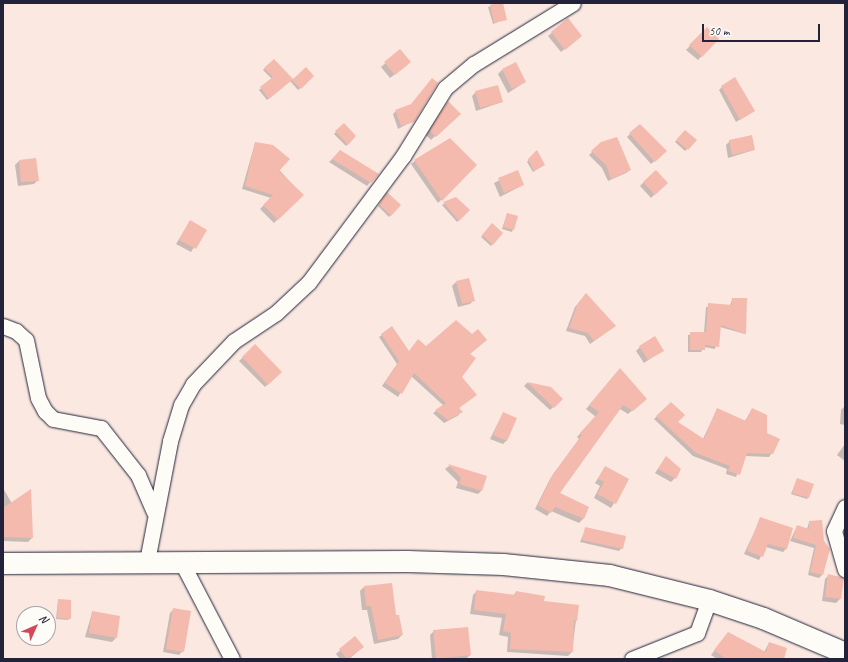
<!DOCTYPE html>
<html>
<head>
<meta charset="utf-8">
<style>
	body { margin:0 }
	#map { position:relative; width:848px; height:662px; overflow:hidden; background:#fae8e1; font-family:Caveat,sans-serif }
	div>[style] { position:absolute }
	.shadow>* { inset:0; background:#0003 }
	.building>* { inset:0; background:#f4baad }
	.roads { filter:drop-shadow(0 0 1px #22223b) drop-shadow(0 0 1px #22223b) }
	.street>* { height:15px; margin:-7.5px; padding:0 7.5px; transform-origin:7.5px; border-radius:7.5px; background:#fdfcf7 }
	.secondary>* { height:21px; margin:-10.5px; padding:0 10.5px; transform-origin:10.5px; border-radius:10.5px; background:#fdfcf7 }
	span { translate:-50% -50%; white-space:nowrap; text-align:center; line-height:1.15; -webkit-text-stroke:4px #fdfcf7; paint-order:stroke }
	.frame { position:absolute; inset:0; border:4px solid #22223b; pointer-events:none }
	.north { position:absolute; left:16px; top:606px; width:40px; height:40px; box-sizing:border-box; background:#fdfcf7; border:1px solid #a5a5ac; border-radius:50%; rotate:45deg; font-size:11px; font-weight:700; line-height:16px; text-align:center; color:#22223b }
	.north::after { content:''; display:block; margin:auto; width:14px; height:18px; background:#d1495b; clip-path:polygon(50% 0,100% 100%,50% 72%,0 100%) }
	.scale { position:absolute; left:702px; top:24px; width:118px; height:18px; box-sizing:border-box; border:2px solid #22223b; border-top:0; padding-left:5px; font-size:12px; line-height:14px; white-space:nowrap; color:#22223b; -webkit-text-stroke:3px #fdfcf7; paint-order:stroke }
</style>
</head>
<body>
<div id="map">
	<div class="shadow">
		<div style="clip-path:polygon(502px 3px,506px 19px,493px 24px,488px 7px)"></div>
		<div style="clip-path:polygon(568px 19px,577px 39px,561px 52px,548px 36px)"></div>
		<div style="clip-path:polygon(707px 28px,718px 39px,698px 60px,686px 50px)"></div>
		<div style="clip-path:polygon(400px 50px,406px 66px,390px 78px,381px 67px)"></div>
		<div style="clip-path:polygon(274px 60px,293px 80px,313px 76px,298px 90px,290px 81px,267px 100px,259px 90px,272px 79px,263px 70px)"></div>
		<div style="clip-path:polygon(502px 70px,525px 82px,508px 93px,498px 74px)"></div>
		<div style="clip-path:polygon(722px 87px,754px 111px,736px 122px,719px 90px)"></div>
		<div style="clip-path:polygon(476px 92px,502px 102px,476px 111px,472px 96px)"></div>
		<div style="clip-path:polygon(448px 102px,459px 114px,431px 140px,426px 135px)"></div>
		<div style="clip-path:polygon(396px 111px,413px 121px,398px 129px,393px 114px)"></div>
		<div style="clip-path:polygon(344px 124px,355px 136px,346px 146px,334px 134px)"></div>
		<div style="clip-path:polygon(685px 131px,696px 140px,685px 151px,675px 142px)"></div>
		<div style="clip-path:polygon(630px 134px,663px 154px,651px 164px,627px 137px)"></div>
		<div style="clip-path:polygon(730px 141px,754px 150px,728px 158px,726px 145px)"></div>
		<div style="clip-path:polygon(602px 142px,630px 170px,626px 173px,608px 181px,602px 168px,589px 155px)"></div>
		<div style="clip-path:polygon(255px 143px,302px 195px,274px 223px,260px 209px,271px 198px,242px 189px)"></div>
		<div style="clip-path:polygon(536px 151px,544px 165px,533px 172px,527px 162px)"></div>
		<div style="clip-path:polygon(340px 152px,377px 174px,367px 186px,329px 162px)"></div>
		<div style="clip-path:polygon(19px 161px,38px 180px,34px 184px,18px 186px,15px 165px)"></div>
		<div style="clip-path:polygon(415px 161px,476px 165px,438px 203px,411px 164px)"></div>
		<div style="clip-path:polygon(517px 171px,523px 185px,500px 197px,494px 183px)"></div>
		<div style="clip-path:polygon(655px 171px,666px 183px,651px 198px,640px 186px)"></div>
		<div style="clip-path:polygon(386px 195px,400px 205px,389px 217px,378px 206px)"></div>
		<div style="clip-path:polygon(456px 198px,469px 210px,457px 222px,442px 205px)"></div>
		<div style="clip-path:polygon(507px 214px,517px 216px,512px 232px,502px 229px)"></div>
		<div style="clip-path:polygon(190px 221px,205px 230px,191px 252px,176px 244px)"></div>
		<div style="clip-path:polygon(492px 225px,502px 233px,491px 246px,481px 237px)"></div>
		<div style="clip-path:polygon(456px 282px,474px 300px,470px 304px,458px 307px,452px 286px)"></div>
		<div style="clip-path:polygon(583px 298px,611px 329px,590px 344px,585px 336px,566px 331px,575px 307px)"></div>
		<div style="clip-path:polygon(732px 299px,745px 334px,720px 327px,715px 349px,704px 347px,701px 352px,688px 352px,688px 335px,704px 333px,706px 307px,730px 306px)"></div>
		<div style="clip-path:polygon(382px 335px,408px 352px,426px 347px,461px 377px,459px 415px,444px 423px,433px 413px,444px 406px,411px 376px,398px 397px,382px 386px,397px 364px,379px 337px)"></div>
		<div style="clip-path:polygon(255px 346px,281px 372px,265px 387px,239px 361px)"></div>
		<div style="clip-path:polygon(640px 347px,663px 350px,644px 363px,636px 351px)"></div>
		<div style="clip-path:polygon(617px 373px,642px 402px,628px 414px,620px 409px,559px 493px,588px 507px,583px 519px,579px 523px,551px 511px,547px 516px,535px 509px,550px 479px,579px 439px,577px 437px,596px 417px,586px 409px)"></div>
		<div style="clip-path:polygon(527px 383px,551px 388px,562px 399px,550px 410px,524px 386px)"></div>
		<div style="clip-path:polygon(671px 403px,676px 422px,703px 439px,717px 409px,745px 421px,752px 409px,772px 453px,769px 457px,745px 456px,736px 477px,726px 474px,727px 469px,693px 456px,654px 419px)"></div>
		<div style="clip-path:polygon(844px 407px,845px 425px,840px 424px,841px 410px)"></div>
		<div style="clip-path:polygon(503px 413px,507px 440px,503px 444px,490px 439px)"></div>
		<div style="clip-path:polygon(845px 444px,845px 461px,837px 455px)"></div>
		<div style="clip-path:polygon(666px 457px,675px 478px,671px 482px,655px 473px)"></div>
		<div style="clip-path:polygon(449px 466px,486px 476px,481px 491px,478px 494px,456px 488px,458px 482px,445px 469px)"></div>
		<div style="clip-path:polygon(605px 467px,628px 480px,611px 508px,594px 498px,600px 486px,595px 483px)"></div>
		<div style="clip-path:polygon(797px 479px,808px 498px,807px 499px,791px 494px)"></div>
		<div style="clip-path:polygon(3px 488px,32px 538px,28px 542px,3px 541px)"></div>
		<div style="clip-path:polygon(761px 518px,787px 548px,783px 552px,766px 547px,759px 560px,744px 554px)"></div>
		<div style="clip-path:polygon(821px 521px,822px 575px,819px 578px,808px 575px,814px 548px,790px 541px,797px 526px,807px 529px,809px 522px)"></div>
		<div style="clip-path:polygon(586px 528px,622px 548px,619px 551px,580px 542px)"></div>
		<div style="clip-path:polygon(829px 575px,840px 599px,836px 603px,822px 601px,825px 579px)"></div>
		<div style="clip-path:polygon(364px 587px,395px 617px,402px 635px,398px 639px,374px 644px,367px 610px,362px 610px,360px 591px)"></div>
		<div style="clip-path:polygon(477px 591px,513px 596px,516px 592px,543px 601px,576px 620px,572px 652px,568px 656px,507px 652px,508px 637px,499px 635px,502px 618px,470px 614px,473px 595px)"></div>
		<div style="clip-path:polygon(58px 600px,70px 618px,68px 620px,56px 619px)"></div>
		<div style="clip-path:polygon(174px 609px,183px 651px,179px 655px,163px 652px,170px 613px)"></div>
		<div style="clip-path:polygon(92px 613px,116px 638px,112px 642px,85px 637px)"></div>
		<div style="clip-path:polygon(434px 631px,470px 655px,466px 659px,432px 659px,430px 635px)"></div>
		<div style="clip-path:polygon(728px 633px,764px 652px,769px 643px,783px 659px,717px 659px,711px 655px)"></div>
		<div style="clip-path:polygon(355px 637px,363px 647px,349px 659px,340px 659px,336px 654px)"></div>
	</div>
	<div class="building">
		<div style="clip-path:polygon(497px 3px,503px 3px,507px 20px,494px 23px,490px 5px)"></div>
		<div style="clip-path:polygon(568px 18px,582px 36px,565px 50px,551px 32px)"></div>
		<div style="clip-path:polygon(707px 27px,719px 39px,702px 57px,689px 45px)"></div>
		<div style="clip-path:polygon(400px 49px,411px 62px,395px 75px,384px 62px)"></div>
		<div style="clip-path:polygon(274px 59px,293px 79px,306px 67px,314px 76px,301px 89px,292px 80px,269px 99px,260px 87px,273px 77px,264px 68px)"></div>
		<div style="clip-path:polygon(516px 62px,526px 82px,512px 89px,502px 69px)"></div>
		<div style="clip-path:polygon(735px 77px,755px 111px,740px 120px,721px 86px)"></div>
		<div style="clip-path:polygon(432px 78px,438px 83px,414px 122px,401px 126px,395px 110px,411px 104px)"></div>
		<div style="clip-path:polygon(498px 85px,503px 102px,480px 108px,475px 91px)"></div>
		<div style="clip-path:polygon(448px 101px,461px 114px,436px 137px,429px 130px)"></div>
		<div style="clip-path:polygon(344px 123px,356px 136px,348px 145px,335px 131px)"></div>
		<div style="clip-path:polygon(640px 124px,667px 151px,655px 162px,629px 133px)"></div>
		<div style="clip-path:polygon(685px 130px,697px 140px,688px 150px,676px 140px)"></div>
		<div style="clip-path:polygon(752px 135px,755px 150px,732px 155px,729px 140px)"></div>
		<div style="clip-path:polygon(617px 137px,631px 170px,611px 179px,606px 165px,591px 151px,601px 142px)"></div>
		<div style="clip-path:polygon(450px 138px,477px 165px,442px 201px,414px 160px)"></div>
		<div style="clip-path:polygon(255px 142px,273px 145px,290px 159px,279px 171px,304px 195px,278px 220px,263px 205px,273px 195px,245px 186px)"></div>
		<div style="clip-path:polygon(340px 150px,379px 174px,371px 183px,332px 159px)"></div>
		<div style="clip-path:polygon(537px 150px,545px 165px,534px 171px,528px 159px)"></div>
		<div style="clip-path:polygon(36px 158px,39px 181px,21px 182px,19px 160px)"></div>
		<div style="clip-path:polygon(518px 170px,524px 185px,504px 193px,498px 178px)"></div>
		<div style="clip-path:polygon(656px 170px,668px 183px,655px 195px,643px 182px)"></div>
		<div style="clip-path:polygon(387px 192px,401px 205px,391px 216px,379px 204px)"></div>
		<div style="clip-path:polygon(456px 197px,470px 210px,459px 221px,443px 202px)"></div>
		<div style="clip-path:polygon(507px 213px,518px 216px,514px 230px,503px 227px)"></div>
		<div style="clip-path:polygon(190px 220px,207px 230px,196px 249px,179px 240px)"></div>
		<div style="clip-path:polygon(492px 223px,503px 233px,493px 245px,482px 235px)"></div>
		<div style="clip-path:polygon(469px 278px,475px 301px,462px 304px,456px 281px)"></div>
		<div style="clip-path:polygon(586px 293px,616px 326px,594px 341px,588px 333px,569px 328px,578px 303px)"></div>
		<div style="clip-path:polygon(732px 298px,747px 298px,746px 334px,721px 325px,719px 347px,705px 345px,705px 350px,690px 350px,690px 332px,706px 332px,708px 303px,732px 305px)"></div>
		<div style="clip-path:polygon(456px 320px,472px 334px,478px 329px,487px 340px,470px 354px,476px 358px,462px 377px,477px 395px,459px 408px,463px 412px,448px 420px,435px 410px,446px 403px,414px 373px,402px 394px,385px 383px,399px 361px,381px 334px,392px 326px,409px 351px,418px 339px,426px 346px)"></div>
		<div style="clip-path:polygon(655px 336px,664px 351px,648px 360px,639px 346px)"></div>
		<div style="clip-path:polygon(255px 344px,282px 372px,268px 385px,242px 357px)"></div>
		<div style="clip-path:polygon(620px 368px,647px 399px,633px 411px,623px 405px,560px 493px,589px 507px,584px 519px,555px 507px,551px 513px,538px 505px,553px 474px,582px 435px,580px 433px,599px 412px,589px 405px)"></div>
		<div style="clip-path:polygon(527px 382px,551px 387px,563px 399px,554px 408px)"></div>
		<div style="clip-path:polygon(671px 402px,685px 415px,678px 422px,704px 439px,717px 408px,746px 421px,752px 408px,767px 415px,767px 433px,780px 439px,773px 454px,747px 453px,740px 475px,728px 471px,730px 466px,696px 453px,656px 416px)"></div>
		<div style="clip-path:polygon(503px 412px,517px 418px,507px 441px,493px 435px)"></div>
		<div style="clip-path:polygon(666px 456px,681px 469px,676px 479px,658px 469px)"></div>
		<div style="clip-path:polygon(448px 464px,487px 476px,482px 491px,459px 484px,461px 478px)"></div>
		<div style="clip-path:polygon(605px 466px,629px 479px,616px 504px,597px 494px,604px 482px,598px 479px)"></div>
		<div style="clip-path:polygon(797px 478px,814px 484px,809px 498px,792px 493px)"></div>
		<div style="clip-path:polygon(31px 489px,33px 538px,3px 537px,3px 508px)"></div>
		<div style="clip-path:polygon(760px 517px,793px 528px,787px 549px,768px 544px,763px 557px,747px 551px)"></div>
		<div style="clip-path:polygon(822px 520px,824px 541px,830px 549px,823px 575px,810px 572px,816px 545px,793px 538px,797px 525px,809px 529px,809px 521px)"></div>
		<div style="clip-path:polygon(585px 527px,626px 536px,623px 549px,582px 540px)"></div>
		<div style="clip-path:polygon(828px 574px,844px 578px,841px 599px,825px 597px)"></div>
		<div style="clip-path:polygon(392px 583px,396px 615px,399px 615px,403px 635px,378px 640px,371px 606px,366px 606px,364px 586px)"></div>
		<div style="clip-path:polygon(476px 590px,515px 595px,516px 591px,545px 596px,544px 601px,579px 605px,577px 621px,574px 620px,573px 652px,510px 649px,511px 633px,503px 631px,506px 614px,474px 610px)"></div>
		<div style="clip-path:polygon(58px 599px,71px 600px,71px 619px,57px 618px)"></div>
		<div style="clip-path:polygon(173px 608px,191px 611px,184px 652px,166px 649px)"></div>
		<div style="clip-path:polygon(92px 611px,120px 616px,117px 638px,89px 633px)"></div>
		<div style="clip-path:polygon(468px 627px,471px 655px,436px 659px,433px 630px)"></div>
		<div style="clip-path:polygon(728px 632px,766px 652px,769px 642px,787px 648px,784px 659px,726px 659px,714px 650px)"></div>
		<div style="clip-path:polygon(355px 636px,364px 647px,347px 659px,339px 649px)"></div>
	</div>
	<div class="roads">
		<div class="street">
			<div style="left:3px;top:326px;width:14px;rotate:21deg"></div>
			<div style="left:16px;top:331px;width:13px;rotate:42deg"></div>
			<div style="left:26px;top:340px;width:59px;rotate:78.3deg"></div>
			<div style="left:38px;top:398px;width:15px;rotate:62deg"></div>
			<div style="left:45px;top:411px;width:11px;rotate:45deg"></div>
			<div style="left:53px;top:419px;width:49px;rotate:10.6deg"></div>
			<div style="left:101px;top:428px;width:60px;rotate:51.8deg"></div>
			<div style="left:138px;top:475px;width:40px;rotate:66.6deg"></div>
			<div style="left:845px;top:507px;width:26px;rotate:115deg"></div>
			<div style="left:834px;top:531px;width:40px;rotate:74deg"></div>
			<div style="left:147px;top:561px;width:122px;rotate:-79.1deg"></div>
			<div style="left:170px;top:441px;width:38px;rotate:-73deg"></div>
			<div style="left:181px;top:405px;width:24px;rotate:-60deg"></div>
			<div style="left:193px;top:384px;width:59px;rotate:-46.4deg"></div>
			<div style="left:234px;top:341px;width:50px;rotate:-33.7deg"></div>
			<div style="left:276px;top:313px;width:45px;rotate:-43.2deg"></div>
			<div style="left:309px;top:282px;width:157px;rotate:-53.3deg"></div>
			<div style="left:403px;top:156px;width:80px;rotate:-58.3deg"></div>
			<div style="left:445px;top:88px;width:38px;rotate:-40deg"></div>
			<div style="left:474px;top:64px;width:116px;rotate:-31.6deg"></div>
			<div style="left:181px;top:561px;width:110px;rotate:62.5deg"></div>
			<div style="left:632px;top:659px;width:70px;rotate:-21.8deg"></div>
			<div style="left:697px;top:633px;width:35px;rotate:-70deg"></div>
		</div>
		<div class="secondary">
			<div style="left:3px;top:563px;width:404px;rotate:-0.3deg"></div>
			<div style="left:407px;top:561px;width:96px;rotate:1.8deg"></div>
			<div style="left:503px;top:564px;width:107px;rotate:5.9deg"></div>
			<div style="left:609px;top:575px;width:103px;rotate:14deg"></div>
			<div style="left:709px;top:600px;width:57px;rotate:18.4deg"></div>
			<div style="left:763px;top:618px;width:89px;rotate:23.1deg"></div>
		</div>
	</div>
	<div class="frame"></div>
	<div class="north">N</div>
	<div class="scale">50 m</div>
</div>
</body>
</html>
